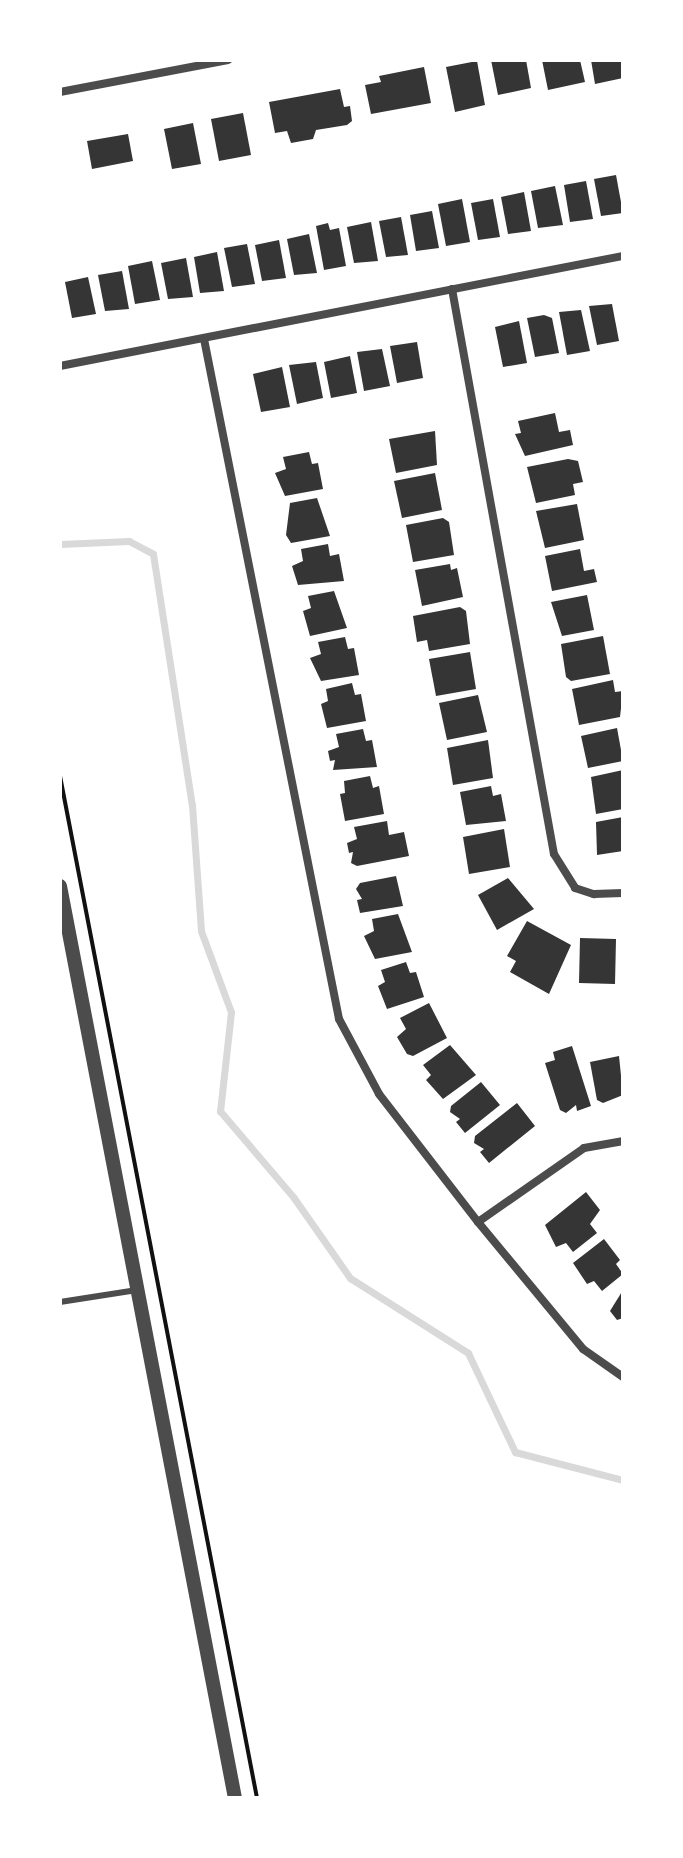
<!DOCTYPE html>
<html>
<head>
<meta charset="utf-8">
<style>
	body { margin:0 }
	#map { position:relative; width:683px; height:1858px; overflow:hidden; background:#fff; font-family:"Noto Sans",sans-serif }
	div>[style] { position:absolute }
	.stream>* { height:7px; margin:-3.5px; padding:0 3.5px; transform-origin:3.5px; border-radius:3.5px; background:#d9d9d9 }
	.building>* { inset:0; background:#353535 }
	.path>* { height:4px; margin:-2px; padding:0 2px; transform-origin:2px; border-radius:2px; background:#111 }
	.service>* { height:6px; margin:-3px; padding:0 3px; transform-origin:3px; border-radius:3px; background:#4c4c4c }
	.minor>* { height:8px; margin:-4px; padding:0 4px; transform-origin:4px; border-radius:4px; background:#4c4c4c }
	.tertiary>* { height:14px; margin:-7px; padding:0 7px; transform-origin:7px; border-radius:7px; background:#4c4c4c }
	span { translate:-50% -50%; white-space:nowrap; text-align:center; line-height:1.15; -webkit-text-stroke:6px #fff; paint-order:stroke }
	.frame { position:absolute; inset:0; border:62px solid #fff; pointer-events:none }
</style>
</head>
<body>
<div id="map">
	<div class="stream">
		<div style="left:60px;top:544px;width:69px;rotate:-2.5deg"></div>
		<div style="left:129px;top:541px;width:27px;rotate:28deg"></div>
		<div style="left:153px;top:554px;width:254px;rotate:81.2deg"></div>
		<div style="left:192px;top:805px;width:126px;rotate:85.9deg"></div>
		<div style="left:201px;top:931px;width:86px;rotate:69.7deg"></div>
		<div style="left:231px;top:1012px;width:100px;rotate:96.3deg"></div>
		<div style="left:220px;top:1111px;width:114px;rotate:49.6deg"></div>
		<div style="left:294px;top:1198px;width:98px;rotate:55deg"></div>
		<div style="left:350px;top:1278px;width:140px;rotate:32.4deg"></div>
		<div style="left:468px;top:1353px;width:110px;rotate:64.6deg"></div>
		<div style="left:515px;top:1452px;width:112px;rotate:14.5deg"></div>
	</div>
	<div class="building">
		<div style="clip-path:polygon(491px 60px,526px 60px,531px 88px,498px 95px)"></div>
		<div style="clip-path:polygon(542px 60px,580px 60px,585px 82px,548px 90px)"></div>
		<div style="clip-path:polygon(591px 60px,623px 60px,623px 78px,595px 84px)"></div>
		<div style="clip-path:polygon(477px 61px,485px 105px,455px 112px,446px 67px)"></div>
		<div style="clip-path:polygon(424px 67px,431px 103px,371px 114px,365px 85px,381px 82px,379px 76px)"></div>
		<div style="clip-path:polygon(340px 89px,344px 107px,350px 106px,352px 121px,347px 125px,316px 130px,313px 139px,291px 143px,287px 131px,275px 133px,269px 102px)"></div>
		<div style="clip-path:polygon(243px 113px,251px 155px,219px 161px,211px 119px)"></div>
		<div style="clip-path:polygon(193px 123px,201px 164px,172px 169px,164px 129px)"></div>
		<div style="clip-path:polygon(128px 134px,133px 161px,92px 169px,87px 141px)"></div>
		<div style="clip-path:polygon(616px 175px,623px 213px,601px 216px,594px 179px)"></div>
		<div style="clip-path:polygon(586px 181px,593px 219px,570px 222px,564px 185px)"></div>
		<div style="clip-path:polygon(555px 186px,563px 225px,538px 228px,531px 191px)"></div>
		<div style="clip-path:polygon(524px 192px,531px 231px,508px 234px,501px 197px)"></div>
		<div style="clip-path:polygon(462px 199px,470px 242px,446px 246px,438px 204px)"></div>
		<div style="clip-path:polygon(493px 199px,500px 237px,478px 240px,471px 203px)"></div>
		<div style="clip-path:polygon(432px 211px,439px 248px,416px 251px,410px 215px)"></div>
		<div style="clip-path:polygon(401px 217px,408px 255px,386px 257px,379px 221px)"></div>
		<div style="clip-path:polygon(371px 222px,378px 261px,354px 263px,347px 227px)"></div>
		<div style="clip-path:polygon(328px 223px,330px 230px,339px 228px,346px 266px,324px 270px,316px 226px)"></div>
		<div style="clip-path:polygon(309px 234px,317px 273px,294px 275px,287px 239px)"></div>
		<div style="clip-path:polygon(279px 240px,286px 278px,262px 281px,255px 245px)"></div>
		<div style="clip-path:polygon(247px 244px,255px 284px,232px 287px,224px 248px)"></div>
		<div style="clip-path:polygon(217px 252px,224px 291px,200px 293px,194px 257px)"></div>
		<div style="clip-path:polygon(186px 258px,193px 297px,168px 299px,161px 263px)"></div>
		<div style="clip-path:polygon(152px 261px,160px 300px,135px 304px,128px 266px)"></div>
		<div style="clip-path:polygon(122px 271px,129px 309px,105px 311px,98px 275px)"></div>
		<div style="clip-path:polygon(88px 277px,96px 314px,72px 318px,65px 282px)"></div>
		<div style="clip-path:polygon(612px 304px,619px 341px,597px 345px,589px 306px)"></div>
		<div style="clip-path:polygon(581px 310px,590px 351px,567px 355px,559px 312px)"></div>
		<div style="clip-path:polygon(544px 315px,552px 318px,559px 353px,535px 357px,527px 318px)"></div>
		<div style="clip-path:polygon(519px 321px,527px 363px,503px 367px,495px 327px)"></div>
		<div style="clip-path:polygon(417px 342px,423px 378px,397px 383px,390px 346px)"></div>
		<div style="clip-path:polygon(382px 349px,390px 386px,364px 391px,357px 352px)"></div>
		<div style="clip-path:polygon(350px 356px,357px 393px,331px 398px,324px 362px)"></div>
		<div style="clip-path:polygon(316px 362px,323px 398px,297px 404px,289px 365px)"></div>
		<div style="clip-path:polygon(282px 367px,290px 407px,261px 412px,253px 374px)"></div>
		<div style="clip-path:polygon(555px 413px,559px 432px,570px 430px,573px 445px,525px 456px,515px 434px,521px 433px,518px 421px)"></div>
		<div style="clip-path:polygon(435px 431px,437px 465px,396px 473px,389px 439px)"></div>
		<div style="clip-path:polygon(309px 452px,312px 464px,318px 463px,323px 489px,285px 496px,275px 473px,286px 469px,283px 457px)"></div>
		<div style="clip-path:polygon(568px 459px,578px 461px,583px 482px,573px 484px,575px 495px,536px 503px,527px 467px)"></div>
		<div style="clip-path:polygon(435px 473px,442px 510px,402px 518px,394px 481px)"></div>
		<div style="clip-path:polygon(317px 498px,330px 536px,291px 543px,286px 535px,290px 503px)"></div>
		<div style="clip-path:polygon(577px 504px,584px 540px,545px 548px,536px 511px)"></div>
		<div style="clip-path:polygon(443px 518px,449px 522px,454px 555px,413px 562px,406px 525px)"></div>
		<div style="clip-path:polygon(328px 544px,330px 556px,339px 554px,344px 581px,298px 585px,292px 566px,303px 561px,301px 549px)"></div>
		<div style="clip-path:polygon(580px 549px,584px 571px,594px 569px,597px 582px,552px 591px,545px 556px)"></div>
		<div style="clip-path:polygon(450px 564px,451px 570px,457px 568px,463px 597px,422px 606px,415px 570px)"></div>
		<div style="clip-path:polygon(334px 591px,347px 628px,310px 636px,303px 611px,311px 608px,308px 596px)"></div>
		<div style="clip-path:polygon(587px 595px,594px 630px,562px 636px,551px 602px)"></div>
		<div style="clip-path:polygon(460px 607px,466px 611px,470px 644px,429px 651px,427px 640px,417px 642px,413px 616px)"></div>
		<div style="clip-path:polygon(603px 636px,610px 674px,571px 681px,566px 677px,561px 644px)"></div>
		<div style="clip-path:polygon(345px 637px,348px 649px,354px 648px,359px 675px,321px 681px,310px 658px,321px 654px,318px 642px)"></div>
		<div style="clip-path:polygon(470px 652px,476px 689px,436px 696px,429px 659px)"></div>
		<div style="clip-path:polygon(613px 680px,615px 692px,623px 691px,620px 717px,579px 725px,572px 689px)"></div>
		<div style="clip-path:polygon(352px 683px,355px 695px,361px 694px,366px 721px,327px 728px,321px 704px,328px 701px,326px 689px)"></div>
		<div style="clip-path:polygon(478px 695px,487px 732px,447px 740px,439px 703px)"></div>
		<div style="clip-path:polygon(617px 728px,623px 761px,588px 768px,581px 736px)"></div>
		<div style="clip-path:polygon(363px 729px,366px 741px,372px 740px,377px 767px,333px 770px,335px 760px,330px 761px,328px 751px,339px 747px,336px 734px)"></div>
		<div style="clip-path:polygon(488px 740px,493px 778px,453px 785px,447px 748px)"></div>
		<div style="clip-path:polygon(623px 770px,623px 809px,596px 814px,591px 777px)"></div>
		<div style="clip-path:polygon(370px 776px,373px 788px,379px 786px,384px 814px,345px 821px,340px 794px,345px 793px,344px 781px)"></div>
		<div style="clip-path:polygon(491px 786px,493px 796px,501px 794px,506px 821px,466px 825px,460px 792px)"></div>
		<div style="clip-path:polygon(623px 817px,623px 851px,597px 855px,596px 822px)"></div>
		<div style="clip-path:polygon(387px 821px,389px 835px,404px 832px,409px 856px,357px 866px,351px 863px,353px 852px,349px 853px,347px 843px,357px 839px,354px 827px)"></div>
		<div style="clip-path:polygon(504px 829px,510px 867px,469px 874px,463px 837px)"></div>
		<div style="clip-path:polygon(396px 876px,403px 906px,360px 913px,357px 900px,362px 899px,356px 889px,360px 883px)"></div>
		<div style="clip-path:polygon(508px 878px,534px 909px,497px 930px,478px 895px)"></div>
		<div style="clip-path:polygon(398px 914px,412px 952px,375px 959px,364px 936px,374px 931px,372px 919px)"></div>
		<div style="clip-path:polygon(527px 921px,571px 945px,549px 994px,510px 972px,516px 961px,507px 956px)"></div>
		<div style="clip-path:polygon(580px 938px,616px 939px,615px 984px,579px 983px)"></div>
		<div style="clip-path:polygon(406px 962px,410px 973px,416px 972px,424px 997px,387px 1009px,378px 986px,385px 982px,381px 970px)"></div>
		<div style="clip-path:polygon(429px 1003px,447px 1038px,413px 1056px,407px 1054px,397px 1037px,406px 1029px,400px 1018px)"></div>
		<div style="clip-path:polygon(450px 1045px,476px 1075px,443px 1099px,426px 1080px,431px 1075px,423px 1065px)"></div>
		<div style="clip-path:polygon(572px 1046px,591px 1106px,577px 1111px,576px 1105px,566px 1113px,560px 1110px,545px 1063px,555px 1060px,553px 1052px)"></div>
		<div style="clip-path:polygon(619px 1056px,623px 1095px,603px 1103px,597px 1100px,590px 1062px)"></div>
		<div style="clip-path:polygon(481px 1082px,500px 1105px,465px 1133px,456px 1122px,460px 1119px,450px 1112px,451px 1106px)"></div>
		<div style="clip-path:polygon(517px 1103px,535px 1126px,489px 1163px,480px 1152px,484px 1149px,474px 1143px,475px 1136px)"></div>
		<div style="clip-path:polygon(586px 1192px,600px 1210px,590px 1224px,597px 1233px,573px 1252px,566px 1243px,556px 1247px,545px 1225px)"></div>
		<div style="clip-path:polygon(604px 1239px,620px 1260px,616px 1264px,623px 1274px,602px 1291px,594px 1281px,587px 1284px,573px 1263px)"></div>
		<div style="clip-path:polygon(623px 1290px,623px 1318px,617px 1320px,610px 1311px)"></div>
	</div>
	<div class="path">
		<div style="left:60px;top:776px;width:1041px;rotate:79.09deg"></div>
	</div>
	<div class="service">
		<div style="left:60px;top:1302px;width:78px;rotate:-8.9deg"></div>
	</div>
	<div class="minor">
		<div style="left:60px;top:92px;width:171px;rotate:-10.8deg"></div>
		<div style="left:452px;top:289px;width:574px;rotate:79.77deg"></div>
		<div style="left:554px;top:854px;width:40px;rotate:58deg"></div>
		<div style="left:575px;top:888px;width:20px;rotate:18deg"></div>
		<div style="left:594px;top:894px;width:29px;rotate:-2deg"></div>
		<div style="left:204px;top:339px;width:693px;rotate:78.77deg"></div>
		<div style="left:339px;top:1019px;width:85px;rotate:61.9deg"></div>
		<div style="left:379px;top:1094px;width:162px;rotate:52.3deg"></div>
		<div style="left:478px;top:1222px;width:165px;rotate:50.4deg"></div>
		<div style="left:583px;top:1349px;width:49px;rotate:35deg"></div>
		<div style="left:60px;top:366px;width:574px;rotate:-11.06deg"></div>
		<div style="left:478px;top:1222px;width:129px;rotate:-34.9deg"></div>
		<div style="left:584px;top:1148px;width:40px;rotate:-10deg"></div>
	</div>
	<div class="tertiary">
		<div style="left:60px;top:886px;width:929px;rotate:79.14deg"></div>
	</div>
	<div class="frame"></div>
</div>
</body>
</html>
